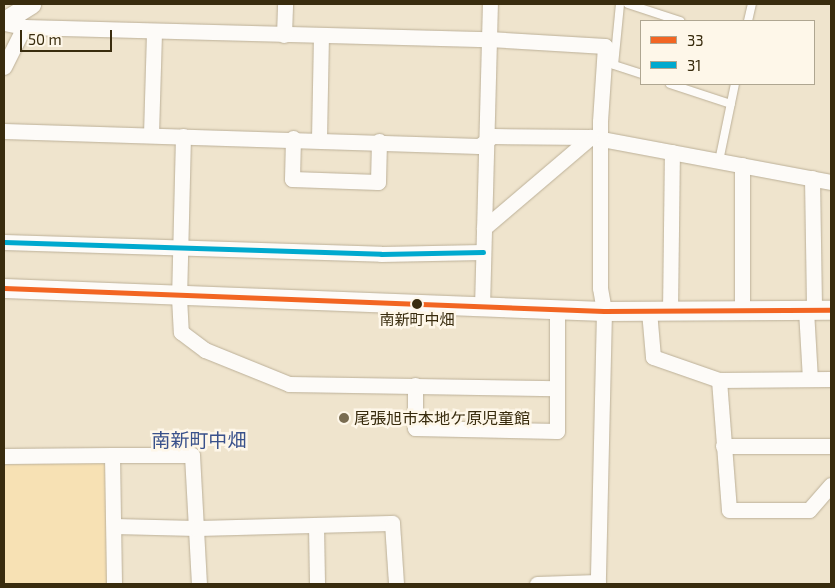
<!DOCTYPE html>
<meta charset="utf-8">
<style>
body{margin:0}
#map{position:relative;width:835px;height:588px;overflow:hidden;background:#efe4cd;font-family:"Exo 2","Noto Sans JP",sans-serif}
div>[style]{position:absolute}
.built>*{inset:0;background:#f7e1b4}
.roads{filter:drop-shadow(0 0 1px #bcb098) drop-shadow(0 0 1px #bcb098)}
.service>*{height:8px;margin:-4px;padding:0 4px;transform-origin:4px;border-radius:4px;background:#fdfbf8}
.minor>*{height:15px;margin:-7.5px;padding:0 7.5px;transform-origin:7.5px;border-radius:7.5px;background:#fdfbf8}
.tertiary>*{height:19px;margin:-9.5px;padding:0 9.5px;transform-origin:9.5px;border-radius:9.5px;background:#fdfbf8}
.bus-1>*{height:5px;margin:-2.5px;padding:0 2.5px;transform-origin:2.5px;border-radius:2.5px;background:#f26522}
.bus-2>*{height:5px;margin:-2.5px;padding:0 2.5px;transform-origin:2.5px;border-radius:2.5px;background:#00a9ce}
.dots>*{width:14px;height:14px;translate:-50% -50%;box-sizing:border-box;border:2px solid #fef7e9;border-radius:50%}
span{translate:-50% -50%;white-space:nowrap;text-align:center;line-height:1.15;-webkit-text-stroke:5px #fef7e9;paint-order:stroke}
.bus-label{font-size:15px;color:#392c0e}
.poi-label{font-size:16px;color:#392c0e}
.left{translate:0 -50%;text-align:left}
.quarter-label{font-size:19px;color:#39518b}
.frame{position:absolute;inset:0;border:5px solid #392c0e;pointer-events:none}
.legend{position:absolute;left:640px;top:20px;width:175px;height:65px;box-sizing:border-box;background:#fef7e9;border:1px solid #afa691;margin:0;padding:6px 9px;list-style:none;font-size:15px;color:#392c0e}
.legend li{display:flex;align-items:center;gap:10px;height:25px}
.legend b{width:25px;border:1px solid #afa691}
.scale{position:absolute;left:20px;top:30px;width:92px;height:22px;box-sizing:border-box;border:2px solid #392c0e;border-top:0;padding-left:6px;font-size:15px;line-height:18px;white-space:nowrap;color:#392c0e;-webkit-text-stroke:4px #fef7e9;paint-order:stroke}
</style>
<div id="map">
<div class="built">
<div style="clip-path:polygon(101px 462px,107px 467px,108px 584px,4px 584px,4px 465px)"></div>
</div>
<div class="roads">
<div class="service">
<div style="left:620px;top:4px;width:61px;rotate:95.6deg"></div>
<div style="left:614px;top:65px;width:28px;rotate:18deg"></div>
<div style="left:628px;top:4px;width:55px;rotate:18.1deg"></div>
<div style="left:748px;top:21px;width:17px;rotate:-77deg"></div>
<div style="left:670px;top:84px;width:64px;rotate:18.2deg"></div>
<div style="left:719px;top:161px;width:79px;rotate:-78.3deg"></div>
</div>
<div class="minor">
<div style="left:4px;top:23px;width:20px;rotate:11deg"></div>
<div style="left:24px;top:27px;width:464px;rotate:1.5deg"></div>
<div style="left:488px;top:39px;width:117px;rotate:3.4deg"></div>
<div style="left:605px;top:46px;width:76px;rotate:93.8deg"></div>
<div style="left:600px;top:122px;width:166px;rotate:90deg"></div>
<div style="left:600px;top:288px;width:23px;rotate:80deg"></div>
<div style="left:604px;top:311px;width:273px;rotate:91.3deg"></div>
<div style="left:284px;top:35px;width:31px;rotate:-88deg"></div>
<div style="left:4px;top:67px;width:45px;rotate:-63.4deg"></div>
<div style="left:4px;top:131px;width:475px;rotate:1.8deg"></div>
<div style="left:479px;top:146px;width:17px;rotate:-36deg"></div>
<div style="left:493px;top:136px;width:98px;rotate:0.6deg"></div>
<div style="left:591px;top:137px;width:244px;rotate:10.6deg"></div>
<div style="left:151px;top:134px;width:103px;rotate:-88.3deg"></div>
<div style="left:183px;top:136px;width:161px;rotate:91.4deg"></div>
<div style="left:179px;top:297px;width:35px;rotate:87deg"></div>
<div style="left:181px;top:332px;width:30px;rotate:37deg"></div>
<div style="left:205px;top:350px;width:91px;rotate:22deg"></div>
<div style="left:289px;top:384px;width:268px;rotate:0.9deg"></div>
<div style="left:557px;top:388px;width:78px;rotate:-90deg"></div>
<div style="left:293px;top:138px;width:41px;rotate:91.4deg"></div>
<div style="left:292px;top:179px;width:86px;rotate:2deg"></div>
<div style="left:378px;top:182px;width:41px;rotate:-88.6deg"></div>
<div style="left:319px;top:139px;width:103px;rotate:-88.9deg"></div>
<div style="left:742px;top:165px;width:145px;rotate:90deg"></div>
<div style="left:812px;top:178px;width:132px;rotate:89.1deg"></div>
<div style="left:484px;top:228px;width:140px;rotate:-40.4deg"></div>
<div style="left:4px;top:242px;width:377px;rotate:1.8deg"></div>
<div style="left:381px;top:254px;width:102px;rotate:-1.1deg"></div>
<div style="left:482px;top:307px;width:303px;rotate:-88.5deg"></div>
<div style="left:806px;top:310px;width:69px;rotate:86.7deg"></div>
<div style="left:649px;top:311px;width:46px;rotate:85deg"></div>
<div style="left:653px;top:357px;width:70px;rotate:19.2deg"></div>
<div style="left:719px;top:380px;width:130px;rotate:85.6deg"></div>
<div style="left:729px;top:510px;width:80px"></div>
<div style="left:809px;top:510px;width:33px;rotate:-49deg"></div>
<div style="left:670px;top:311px;width:159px;rotate:-89.3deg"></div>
<div style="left:719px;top:380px;width:112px;rotate:-0.5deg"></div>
<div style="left:415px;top:385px;width:43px;rotate:90deg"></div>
<div style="left:415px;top:428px;width:142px;rotate:1.2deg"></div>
<div style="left:557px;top:431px;width:43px;rotate:-90deg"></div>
<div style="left:723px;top:446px;width:108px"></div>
<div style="left:112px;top:455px;width:80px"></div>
<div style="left:192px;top:455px;width:129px;rotate:86.9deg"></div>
<div style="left:4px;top:456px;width:108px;rotate:-0.5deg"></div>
<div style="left:112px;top:455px;width:129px;rotate:89.1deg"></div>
<div style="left:316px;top:525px;width:59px;rotate:89deg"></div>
<div style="left:114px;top:526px;width:82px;rotate:1.4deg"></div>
<div style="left:196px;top:528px;width:196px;rotate:-1.5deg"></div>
<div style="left:392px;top:523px;width:61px;rotate:86.2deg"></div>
<div style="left:537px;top:584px;width:61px;rotate:-1.9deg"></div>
</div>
<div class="tertiary">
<div style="left:4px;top:21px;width:32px;rotate:-32deg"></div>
<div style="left:4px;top:288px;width:600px;rotate:2.2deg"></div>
<div style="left:604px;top:311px;width:227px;rotate:-0.3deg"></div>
</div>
</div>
<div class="bus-1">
<div style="left:4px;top:288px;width:600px;rotate:2.2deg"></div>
<div style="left:604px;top:311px;width:227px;rotate:-0.3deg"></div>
</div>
<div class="bus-2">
<div style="left:4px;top:242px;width:377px;rotate:1.8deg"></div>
<div style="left:381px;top:254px;width:102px;rotate:-1.1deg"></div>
</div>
<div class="dots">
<div style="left:417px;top:304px;background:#392c0e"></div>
<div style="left:344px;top:418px;background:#796c51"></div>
</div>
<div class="bus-label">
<span style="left:417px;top:320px">南新町中畑</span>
</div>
<div class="poi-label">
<span class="left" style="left:354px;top:418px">尾張旭市本地ケ原児童館</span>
</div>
<div class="quarter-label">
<span style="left:199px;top:440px">南新町中畑</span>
</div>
<div class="frame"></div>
<ul class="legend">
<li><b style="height:6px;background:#f26522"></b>33</li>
<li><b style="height:6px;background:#00a9ce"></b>31</li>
</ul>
<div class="scale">50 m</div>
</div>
